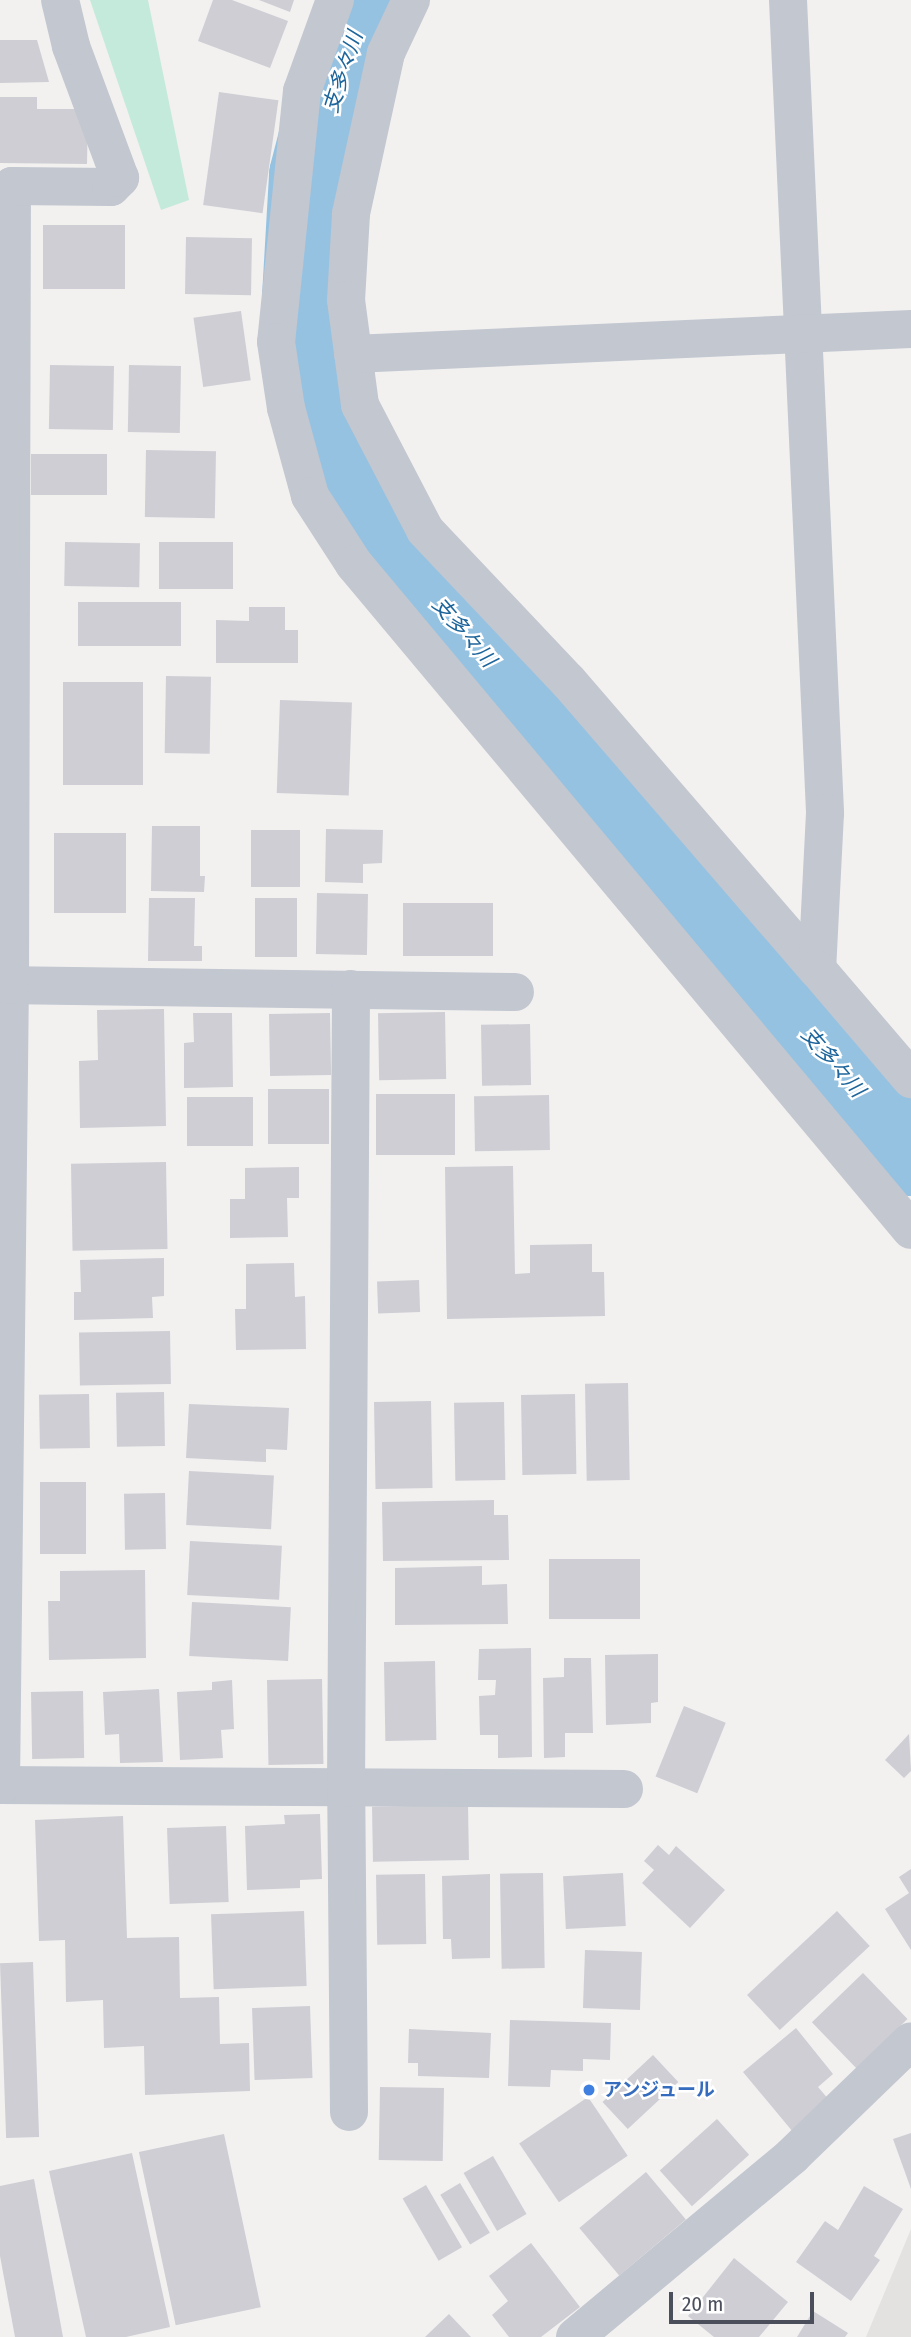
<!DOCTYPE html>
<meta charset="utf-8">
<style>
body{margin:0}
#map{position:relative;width:911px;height:2337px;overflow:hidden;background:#f2f1f0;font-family:"Fira Sans Condensed","Noto Sans JP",sans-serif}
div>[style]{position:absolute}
.education>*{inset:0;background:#e3e2e1}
.green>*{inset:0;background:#c4eadb}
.river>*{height:88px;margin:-44px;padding:0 44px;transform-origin:44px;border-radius:44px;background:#96c2e2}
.building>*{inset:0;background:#ceced4;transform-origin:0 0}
.minor>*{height:38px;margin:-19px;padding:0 19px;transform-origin:19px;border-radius:19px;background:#c2c7d0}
.dots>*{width:19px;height:19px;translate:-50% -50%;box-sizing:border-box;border:4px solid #fff;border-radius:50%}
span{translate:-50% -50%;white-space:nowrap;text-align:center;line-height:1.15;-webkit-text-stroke:5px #fff;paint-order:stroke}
.shop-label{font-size:19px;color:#366cbe;font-weight:700}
.left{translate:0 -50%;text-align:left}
.water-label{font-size:21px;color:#1d659b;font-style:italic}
.scale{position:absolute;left:669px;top:2292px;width:145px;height:32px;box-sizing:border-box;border:4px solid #4a4f5b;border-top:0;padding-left:9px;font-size:21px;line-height:24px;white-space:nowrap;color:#4a4f5b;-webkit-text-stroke:5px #fff;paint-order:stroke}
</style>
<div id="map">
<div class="education">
<div style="clip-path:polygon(911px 2229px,911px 2337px,866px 2337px)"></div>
</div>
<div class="green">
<div style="clip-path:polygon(90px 0,148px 0,189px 200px,161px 210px)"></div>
</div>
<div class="river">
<div style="left:369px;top:0;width:53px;rotate:115.6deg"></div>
<div style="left:346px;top:48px;width:132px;rotate:104.5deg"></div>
<div style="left:313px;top:176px;width:122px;rotate:93.3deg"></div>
<div style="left:306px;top:298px;width:136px;rotate:81.1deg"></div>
<div style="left:327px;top:432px;width:161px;rotate:59deg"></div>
<div style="left:410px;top:570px;width:768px;rotate:49.28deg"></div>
</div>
<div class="building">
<div style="clip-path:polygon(213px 0,232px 0,288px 21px,270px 68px,198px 41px)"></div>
<div style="clip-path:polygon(259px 0,294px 0,290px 12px)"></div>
<div style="clip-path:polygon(0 40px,37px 40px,49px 82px,0 83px)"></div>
<div style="left:219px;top:92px;width:60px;height:114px;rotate:8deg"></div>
<div style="clip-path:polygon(0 97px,37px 97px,37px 109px,88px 109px,87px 164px,0 163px)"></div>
<div style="left:43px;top:225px;width:82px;height:64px"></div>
<div style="left:186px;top:237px;width:66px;height:57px;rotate:1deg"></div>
<div style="left:241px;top:311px;width:70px;height:48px;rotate:82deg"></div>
<div style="left:50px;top:365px;width:64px;height:64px;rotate:1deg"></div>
<div style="left:129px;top:365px;width:52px;height:67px;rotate:1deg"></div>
<div style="left:146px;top:450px;width:70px;height:67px;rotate:1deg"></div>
<div style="left:31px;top:454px;width:76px;height:41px"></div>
<div style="left:65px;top:542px;width:75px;height:44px;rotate:1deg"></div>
<div style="left:159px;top:542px;width:74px;height:47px"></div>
<div style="left:78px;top:602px;width:103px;height:44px"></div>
<div style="clip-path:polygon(249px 607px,285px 607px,285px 630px,298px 630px,298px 663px,216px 663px,216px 620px,249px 621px)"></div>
<div style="left:166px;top:676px;width:45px;height:77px;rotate:1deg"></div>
<div style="left:63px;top:682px;width:80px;height:103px"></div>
<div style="left:280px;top:700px;width:72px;height:93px;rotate:2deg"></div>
<div style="clip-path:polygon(152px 826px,200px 826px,200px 876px,205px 876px,204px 892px,151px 891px)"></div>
<div style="clip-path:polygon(326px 829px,383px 830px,382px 863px,363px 864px,363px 883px,325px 882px)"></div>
<div style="left:251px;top:830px;width:49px;height:57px"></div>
<div style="left:54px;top:833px;width:72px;height:80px"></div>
<div style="left:317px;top:893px;width:51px;height:61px;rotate:1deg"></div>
<div style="clip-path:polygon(149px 898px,195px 898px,194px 946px,202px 946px,202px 961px,148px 961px)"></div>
<div style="left:255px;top:898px;width:42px;height:59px"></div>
<div style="left:403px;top:903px;width:90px;height:53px"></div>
<div style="clip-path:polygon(164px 1009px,166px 1126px,80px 1128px,79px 1061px,98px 1060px,97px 1010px)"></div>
<div style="left:445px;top:1012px;width:67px;height:67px;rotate:89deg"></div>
<div style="clip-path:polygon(193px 1013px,232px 1013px,233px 1087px,184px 1088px,184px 1043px,194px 1042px)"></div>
<div style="left:330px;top:1013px;width:62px;height:61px;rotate:89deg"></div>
<div style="left:530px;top:1024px;width:61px;height:49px;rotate:89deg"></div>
<div style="left:329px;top:1089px;width:55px;height:61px;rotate:90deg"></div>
<div style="left:455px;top:1094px;width:61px;height:79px;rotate:90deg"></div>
<div style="left:549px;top:1095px;width:55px;height:75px;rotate:89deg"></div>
<div style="left:253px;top:1097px;width:49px;height:66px;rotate:90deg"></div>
<div style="left:166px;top:1162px;width:87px;height:95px;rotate:89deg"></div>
<div style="clip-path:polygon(513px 1166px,515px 1274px,530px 1273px,530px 1245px,592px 1244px,592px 1272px,604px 1272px,605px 1316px,447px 1319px,445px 1167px)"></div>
<div style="clip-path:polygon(299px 1167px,299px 1198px,287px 1198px,288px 1237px,230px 1238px,230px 1199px,245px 1199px,245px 1168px)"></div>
<div style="clip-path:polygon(164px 1258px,164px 1296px,152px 1297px,153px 1318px,74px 1320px,74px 1292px,81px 1292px,80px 1260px)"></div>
<div style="clip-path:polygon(294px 1263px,295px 1297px,305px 1296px,306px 1349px,236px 1350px,235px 1309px,246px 1309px,246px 1264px)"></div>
<div style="left:419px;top:1280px;width:32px;height:42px;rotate:88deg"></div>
<div style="left:170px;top:1331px;width:53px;height:91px;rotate:89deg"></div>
<div style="left:628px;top:1383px;width:97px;height:43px;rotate:89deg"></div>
<div style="left:164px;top:1392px;width:54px;height:48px;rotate:89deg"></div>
<div style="left:89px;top:1394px;width:54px;height:50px;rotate:89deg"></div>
<div style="left:575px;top:1394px;width:80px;height:54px;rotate:89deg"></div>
<div style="left:431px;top:1401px;width:87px;height:57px;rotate:89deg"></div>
<div style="left:504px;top:1402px;width:78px;height:50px;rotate:89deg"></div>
<div style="clip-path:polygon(189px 1404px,289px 1408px,287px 1450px,266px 1449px,266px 1462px,186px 1458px)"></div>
<div style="left:189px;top:1471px;width:85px;height:54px;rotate:3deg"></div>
<div style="left:86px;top:1482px;width:72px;height:46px;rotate:90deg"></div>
<div style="left:165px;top:1493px;width:56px;height:41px;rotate:89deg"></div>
<div style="clip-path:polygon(494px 1500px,494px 1515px,508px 1515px,509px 1560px,383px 1561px,382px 1502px)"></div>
<div style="left:190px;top:1541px;width:92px;height:54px;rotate:3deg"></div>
<div style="left:640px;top:1559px;width:60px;height:91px;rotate:90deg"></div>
<div style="clip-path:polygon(482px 1566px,482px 1585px,507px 1584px,508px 1624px,395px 1625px,395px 1568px)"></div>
<div style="clip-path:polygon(145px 1570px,146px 1658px,49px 1660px,48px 1601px,60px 1601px,60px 1571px)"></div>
<div style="left:192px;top:1602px;width:99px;height:54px;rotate:3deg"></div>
<div style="clip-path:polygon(531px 1648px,532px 1757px,498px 1758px,498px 1735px,480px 1735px,479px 1696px,495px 1695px,496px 1680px,478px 1680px,479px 1649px)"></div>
<div style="clip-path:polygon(658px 1654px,658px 1702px,651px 1703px,651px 1723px,606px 1725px,605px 1655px)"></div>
<div style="clip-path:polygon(564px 1658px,591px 1658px,593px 1733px,565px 1733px,565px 1757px,544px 1758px,543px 1678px,564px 1677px)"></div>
<div style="left:435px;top:1661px;width:79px;height:51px;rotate:89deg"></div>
<div style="left:322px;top:1679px;width:85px;height:55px;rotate:89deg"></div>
<div style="clip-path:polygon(232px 1680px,234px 1729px,221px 1730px,223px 1758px,180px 1760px,177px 1692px,212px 1690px,212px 1682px)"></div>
<div style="clip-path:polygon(159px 1689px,163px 1762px,120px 1763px,119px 1734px,105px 1735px,103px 1692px)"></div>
<div style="left:83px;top:1691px;width:67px;height:52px;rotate:89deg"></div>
<div style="left:684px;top:1706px;width:45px;height:76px;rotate:22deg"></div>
<div style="clip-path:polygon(909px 1734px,911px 1771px,904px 1778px,885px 1760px)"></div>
<div style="left:468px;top:1805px;width:55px;height:96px;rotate:89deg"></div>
<div style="clip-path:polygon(320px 1814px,322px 1879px,300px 1880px,300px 1888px,247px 1890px,245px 1826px,285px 1824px,284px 1815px)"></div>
<div style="clip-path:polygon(123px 1816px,127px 1938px,179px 1937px,180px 1998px,219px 1997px,220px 2044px,249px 2043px,250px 2091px,145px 2095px,144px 2046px,104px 2048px,103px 2000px,66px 2002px,65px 1940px,39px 1941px,35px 1820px)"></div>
<div style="left:226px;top:1826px;width:76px;height:59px;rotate:88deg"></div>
<div style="clip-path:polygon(658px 1845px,669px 1855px,676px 1846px,725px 1890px,690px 1928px,642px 1883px,654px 1870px,644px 1861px)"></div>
<div style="clip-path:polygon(911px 1869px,911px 1950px,885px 1909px,909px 1893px,899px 1877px)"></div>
<div style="left:543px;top:1873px;width:95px;height:43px;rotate:89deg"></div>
<div style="left:623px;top:1873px;width:53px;height:60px;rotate:87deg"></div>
<div style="left:425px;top:1874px;width:70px;height:49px;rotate:89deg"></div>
<div style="clip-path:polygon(490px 1874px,490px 1958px,452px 1959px,451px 1939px,443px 1939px,442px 1876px)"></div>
<div style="left:304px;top:1911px;width:75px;height:93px;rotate:88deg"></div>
<div style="left:837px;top:1911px;width:48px;height:123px;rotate:47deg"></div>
<div style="left:585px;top:1950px;width:57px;height:58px;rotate:2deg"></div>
<div style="left:33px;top:1962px;width:175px;height:33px;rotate:88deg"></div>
<div style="left:863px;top:1973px;width:64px;height:71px;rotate:46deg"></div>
<div style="left:310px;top:2006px;width:72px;height:58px;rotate:88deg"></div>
<div style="clip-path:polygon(510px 2020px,611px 2023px,610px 2060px,583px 2059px,583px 2071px,551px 2070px,550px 2087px,508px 2086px)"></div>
<div style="clip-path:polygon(796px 2028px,833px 2074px,818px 2087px,830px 2101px,793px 2132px,743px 2072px)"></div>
<div style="clip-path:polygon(409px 2029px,491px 2033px,489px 2078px,418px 2076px,418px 2063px,408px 2063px)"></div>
<div style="left:653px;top:2055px;width:37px;height:69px;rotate:47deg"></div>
<div style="left:380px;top:2087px;width:64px;height:73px;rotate:1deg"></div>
<div style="left:588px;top:2097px;width:71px;height:83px;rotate:56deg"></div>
<div style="left:717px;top:2119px;width:48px;height:77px;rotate:48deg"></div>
<div style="clip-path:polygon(911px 2133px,911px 2189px,893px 2139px)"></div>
<div style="left:224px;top:2134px;width:177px;height:87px;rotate:78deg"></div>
<div style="clip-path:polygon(132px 2153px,170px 2327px,126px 2337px,86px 2337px,49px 2171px)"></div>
<div style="left:493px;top:2156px;width:67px;height:34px;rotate:60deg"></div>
<div style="left:646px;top:2172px;width:62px;height:87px;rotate:50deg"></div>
<div style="clip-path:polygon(34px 2179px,63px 2337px,15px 2337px,0 2256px,0 2186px)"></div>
<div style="left:460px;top:2183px;width:58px;height:23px;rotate:59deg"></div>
<div style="left:426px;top:2185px;width:72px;height:27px;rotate:60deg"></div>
<div style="clip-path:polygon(864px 2186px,903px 2209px,874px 2256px,880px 2260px,851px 2301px,796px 2262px,825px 2221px,838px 2230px)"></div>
<div style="clip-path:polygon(531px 2243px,580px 2307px,541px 2337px,509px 2337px,492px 2315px,508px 2301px,489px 2276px)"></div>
<div style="clip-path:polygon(734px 2258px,788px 2302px,759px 2337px,714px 2337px,688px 2316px)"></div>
<div style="clip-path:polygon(813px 2311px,848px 2333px,845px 2337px,797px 2337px)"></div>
<div style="clip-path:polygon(449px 2314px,471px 2337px,425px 2337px)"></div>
</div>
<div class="minor">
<div style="left:335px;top:0;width:97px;rotate:109.9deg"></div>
<div style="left:302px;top:91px;width:252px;rotate:95.9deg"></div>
<div style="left:276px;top:342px;width:67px;rotate:81.4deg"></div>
<div style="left:286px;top:408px;width:91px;rotate:74.7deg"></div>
<div style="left:310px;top:496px;width:81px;rotate:57.1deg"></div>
<div style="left:354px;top:564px;width:868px;rotate:50.09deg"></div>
<div style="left:411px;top:0;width:59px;rotate:115.3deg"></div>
<div style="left:386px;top:53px;width:165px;rotate:102.3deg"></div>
<div style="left:351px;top:214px;width:86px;rotate:93.3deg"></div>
<div style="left:346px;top:300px;width:106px;rotate:82.4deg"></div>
<div style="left:360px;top:405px;width:141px;rotate:62.5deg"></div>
<div style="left:425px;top:530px;width:208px;rotate:46.6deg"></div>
<div style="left:568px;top:681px;width:381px;rotate:49.2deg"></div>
<div style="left:788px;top:0;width:814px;rotate:87.39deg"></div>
<div style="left:825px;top:813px;width:156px;rotate:92.9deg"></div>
<div style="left:817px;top:969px;width:145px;rotate:49.5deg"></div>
<div style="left:353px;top:354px;width:559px;rotate:-2.57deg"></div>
<div style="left:0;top:985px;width:515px;rotate:0.78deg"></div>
<div style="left:0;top:1785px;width:624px;rotate:0.37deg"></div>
<div style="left:1px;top:1785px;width:800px;rotate:-89.36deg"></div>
<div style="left:10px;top:985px;width:799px;rotate:-89.86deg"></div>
<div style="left:12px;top:186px;width:99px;rotate:0.6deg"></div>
<div style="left:111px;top:187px;width:13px;rotate:-45deg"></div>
<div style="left:120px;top:178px;width:141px;rotate:-110.4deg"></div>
<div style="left:71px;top:46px;width:47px;rotate:-103.4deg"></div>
<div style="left:349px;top:2112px;width:324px;rotate:-90.5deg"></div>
<div style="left:346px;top:1788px;width:799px;rotate:-89.64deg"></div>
<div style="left:575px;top:2337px;width:283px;rotate:-39.8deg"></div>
<div style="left:792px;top:2156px;width:165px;rotate:-44deg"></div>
</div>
<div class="dots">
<div style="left:589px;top:2090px;background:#3f7fe0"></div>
</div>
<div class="shop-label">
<span class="left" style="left:603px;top:2090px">アンジュール</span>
</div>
<div class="water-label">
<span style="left:343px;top:72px;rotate:-72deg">支多々川</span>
<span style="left:464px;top:632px;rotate:49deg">支多々川</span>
<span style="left:833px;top:1062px;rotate:49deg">支多々川</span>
</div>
<div class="scale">20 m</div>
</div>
